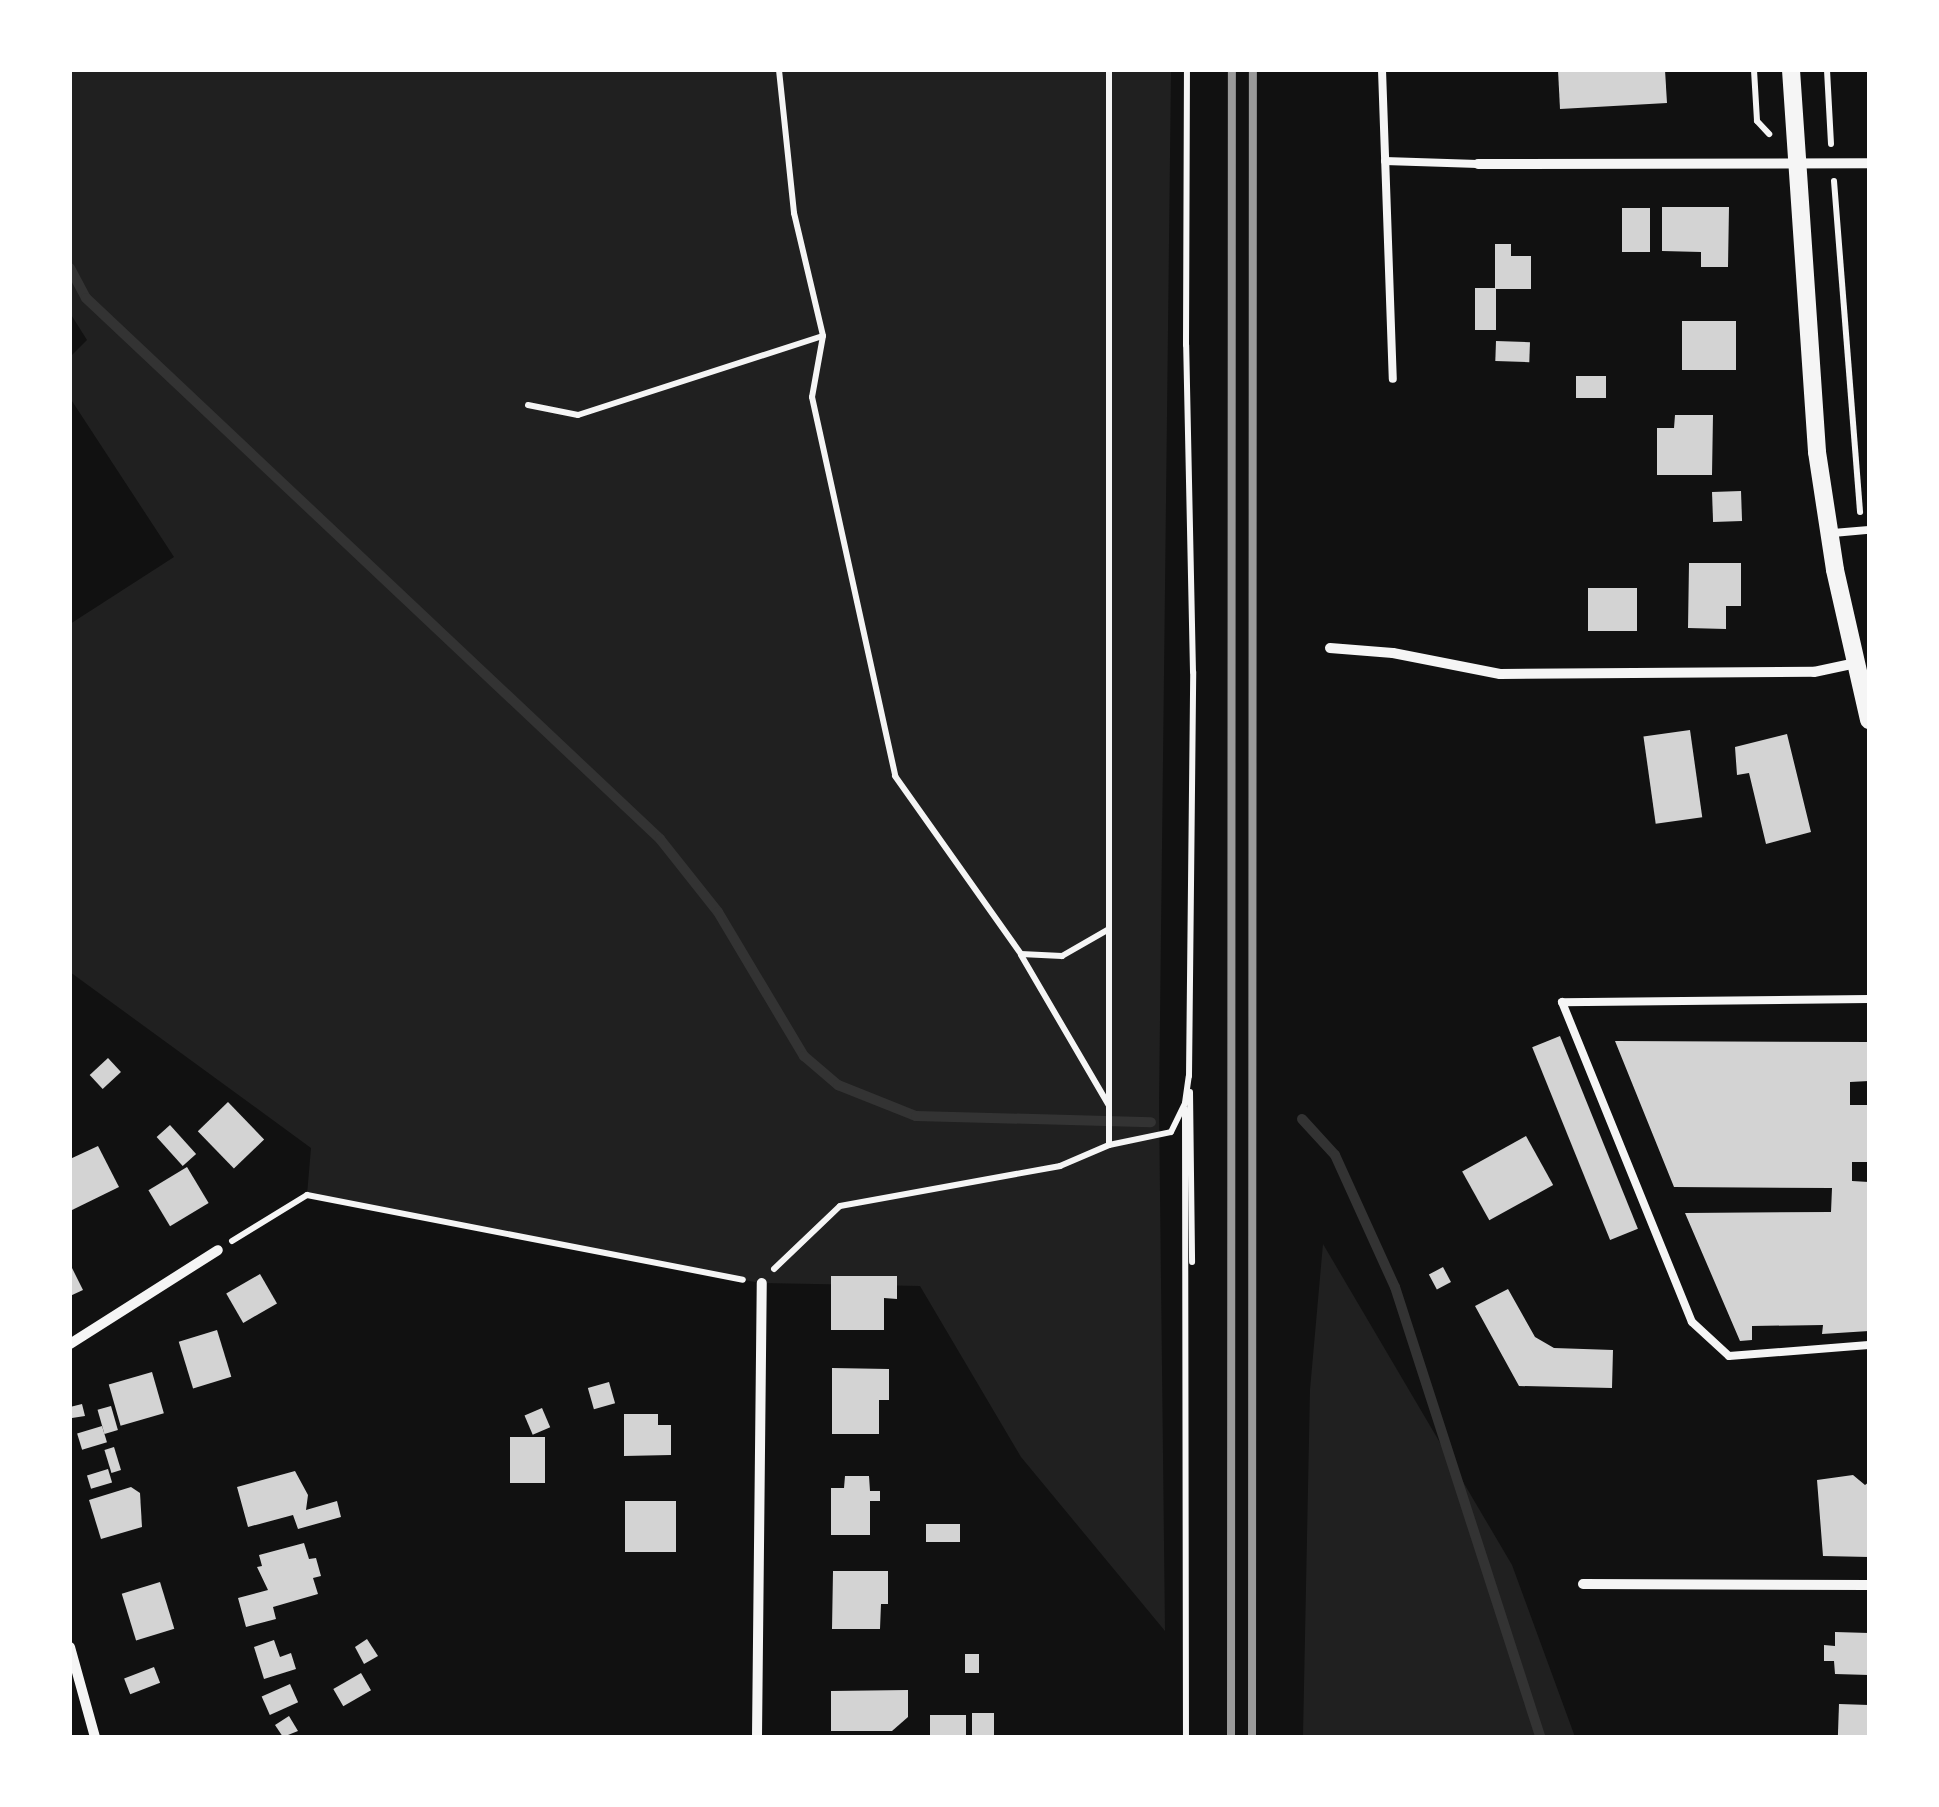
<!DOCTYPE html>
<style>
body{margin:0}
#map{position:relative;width:1939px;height:1807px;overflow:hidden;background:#111;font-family:Montserrat,sans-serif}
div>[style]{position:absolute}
.green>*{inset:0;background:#202020}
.stream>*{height:10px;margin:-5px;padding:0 5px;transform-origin:5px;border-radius:5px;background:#333}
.building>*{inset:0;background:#d3d3d3;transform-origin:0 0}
.path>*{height:6px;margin:-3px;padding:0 3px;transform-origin:3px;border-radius:3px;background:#f5f5f5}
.service>*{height:8px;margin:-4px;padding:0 4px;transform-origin:4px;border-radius:4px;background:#f5f5f5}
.minor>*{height:10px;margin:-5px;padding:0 5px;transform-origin:5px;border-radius:5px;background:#f5f5f5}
.tertiary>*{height:18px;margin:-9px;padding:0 9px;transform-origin:9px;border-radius:9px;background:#f5f5f5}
.rail>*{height:8px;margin:-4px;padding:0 4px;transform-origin:4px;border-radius:4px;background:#9a9a9a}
span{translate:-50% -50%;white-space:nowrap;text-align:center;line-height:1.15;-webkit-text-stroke:9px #fff;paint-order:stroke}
.frame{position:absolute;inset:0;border:72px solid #fff;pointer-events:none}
</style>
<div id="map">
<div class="green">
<div style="clip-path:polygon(70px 70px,1171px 70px,1159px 1105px,1165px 1631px,1021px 1457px,920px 1286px,760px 1283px,307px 1195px,311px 1148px,70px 972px,70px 624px,174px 557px,70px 398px,70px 357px,87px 340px,70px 313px)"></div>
<div style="clip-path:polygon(1323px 1244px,1512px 1565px,1575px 1737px,1303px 1737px,1310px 1390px)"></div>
</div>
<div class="stream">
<div style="left:70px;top:268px;width:34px;rotate:62deg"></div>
<div style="left:86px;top:298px;width:789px;rotate:43.3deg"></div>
<div style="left:660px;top:839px;width:93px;rotate:51.5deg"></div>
<div style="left:718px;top:912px;width:168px;rotate:59.2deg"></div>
<div style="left:804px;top:1056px;width:45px;rotate:40.5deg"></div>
<div style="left:838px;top:1085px;width:84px;rotate:21.7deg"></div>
<div style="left:916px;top:1116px;width:235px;rotate:1.5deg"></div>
<div style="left:1302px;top:1119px;width:49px;rotate:47.5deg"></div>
<div style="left:1335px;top:1155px;width:145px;rotate:65.6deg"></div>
<div style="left:1395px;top:1287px;width:473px;rotate:72.1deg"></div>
</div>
<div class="building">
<div style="clip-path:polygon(1558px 70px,1665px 70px,1667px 103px,1560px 109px)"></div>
<div style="clip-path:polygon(1662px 207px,1729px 207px,1728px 267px,1701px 267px,1701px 252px,1662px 251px)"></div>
<div style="left:1622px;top:208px;width:28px;height:44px"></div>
<div style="clip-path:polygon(1495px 244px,1511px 244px,1511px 256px,1531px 256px,1531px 289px,1496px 289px,1496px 330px,1475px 330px,1475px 288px,1495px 288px)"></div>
<div style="left:1682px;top:321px;width:54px;height:49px"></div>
<div style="left:1496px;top:341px;width:34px;height:20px;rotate:2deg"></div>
<div style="left:1576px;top:376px;width:30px;height:22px"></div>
<div style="clip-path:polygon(1675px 415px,1713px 415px,1712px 475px,1657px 475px,1657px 428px,1674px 428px)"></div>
<div style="left:1741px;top:491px;width:30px;height:29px;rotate:88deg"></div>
<div style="clip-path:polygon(1689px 563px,1741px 563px,1741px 606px,1726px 606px,1726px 629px,1688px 628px)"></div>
<div style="left:1588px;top:588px;width:49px;height:43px"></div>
<div style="left:1690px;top:730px;width:88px;height:47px;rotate:82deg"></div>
<div style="clip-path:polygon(1787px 734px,1811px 832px,1766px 844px,1749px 773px,1737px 775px,1735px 747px)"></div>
<div style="left:1560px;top:1036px;width:208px;height:30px;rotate:68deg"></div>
<div style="clip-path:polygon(1615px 1041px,1869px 1042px,1869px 1081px,1850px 1082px,1850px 1105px,1869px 1105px,1869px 1162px,1852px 1162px,1852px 1181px,1869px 1182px,1869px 1331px,1822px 1334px,1823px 1325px,1752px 1326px,1752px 1340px,1740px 1341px,1685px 1213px,1831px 1212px,1832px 1188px,1674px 1187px)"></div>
<div style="left:108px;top:1058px;width:19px;height:25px;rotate:47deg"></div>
<div style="left:228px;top:1102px;width:52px;height:42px;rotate:46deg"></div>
<div style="left:170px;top:1125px;width:39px;height:18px;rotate:48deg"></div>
<div style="left:1526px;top:1136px;width:56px;height:73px;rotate:61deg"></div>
<div style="clip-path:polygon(98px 1146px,119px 1187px,70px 1211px,70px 1159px)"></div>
<div style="left:187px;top:1167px;width:42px;height:45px;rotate:59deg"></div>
<div style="clip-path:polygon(70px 1264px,83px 1290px,70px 1296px)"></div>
<div style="left:1443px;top:1267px;width:17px;height:16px;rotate:62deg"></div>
<div style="left:260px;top:1274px;width:34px;height:39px;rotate:60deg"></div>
<div style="clip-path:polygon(831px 1276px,897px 1276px,897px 1299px,884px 1298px,884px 1330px,831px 1330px)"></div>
<div style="clip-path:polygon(1508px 1289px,1535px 1337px,1554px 1348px,1613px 1350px,1612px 1388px,1519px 1386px,1475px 1306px)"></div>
<div style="left:217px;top:1330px;width:49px;height:40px;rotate:73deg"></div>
<div style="clip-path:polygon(832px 1368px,889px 1369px,889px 1400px,879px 1400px,879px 1434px,832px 1434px)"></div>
<div style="left:152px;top:1372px;width:43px;height:45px;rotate:74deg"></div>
<div style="left:609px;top:1382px;width:22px;height:22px;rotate:74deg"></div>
<div style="clip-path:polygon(82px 1404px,85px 1416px,72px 1418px,70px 1407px)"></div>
<div style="left:111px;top:1406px;width:25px;height:14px;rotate:74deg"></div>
<div style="left:542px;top:1408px;width:21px;height:19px;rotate:67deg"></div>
<div style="clip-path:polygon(624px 1414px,658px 1414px,658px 1425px,671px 1425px,671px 1455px,624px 1456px)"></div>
<div style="left:102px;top:1426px;width:17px;height:26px;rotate:73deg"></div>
<div style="left:510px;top:1437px;width:35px;height:46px"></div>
<div style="left:114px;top:1447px;width:24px;height:10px;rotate:73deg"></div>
<div style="left:108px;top:1469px;width:14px;height:22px;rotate:73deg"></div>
<div style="clip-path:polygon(295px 1471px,308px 1495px,306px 1510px,337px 1501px,341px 1517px,298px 1529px,293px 1515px,248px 1527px,237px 1487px)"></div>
<div style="clip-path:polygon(1853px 1475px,1865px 1485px,1869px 1482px,1869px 1557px,1823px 1556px,1817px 1480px)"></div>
<div style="clip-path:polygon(845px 1476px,869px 1476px,870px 1491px,880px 1491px,880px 1501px,870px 1501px,870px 1535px,831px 1535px,831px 1488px,844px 1488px)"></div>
<div style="clip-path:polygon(131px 1487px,140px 1493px,142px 1527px,101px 1539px,89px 1500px)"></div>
<div style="left:625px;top:1501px;width:51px;height:51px"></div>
<div style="left:926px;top:1524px;width:34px;height:18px"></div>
<div style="clip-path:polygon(304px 1543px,309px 1559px,316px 1558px,321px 1576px,313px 1578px,318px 1594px,273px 1607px,276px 1619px,246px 1627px,238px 1598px,268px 1590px,257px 1567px,262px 1566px,259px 1555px)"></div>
<div style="clip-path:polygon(833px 1571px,888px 1571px,888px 1604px,881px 1604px,880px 1629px,832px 1629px)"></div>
<div style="left:160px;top:1582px;width:49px;height:40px;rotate:73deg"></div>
<div style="clip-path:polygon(1835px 1632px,1869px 1633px,1869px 1675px,1835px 1674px,1834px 1661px,1824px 1661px,1824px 1645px,1835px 1646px)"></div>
<div style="clip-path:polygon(367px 1639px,378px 1656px,364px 1664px,355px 1647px)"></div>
<div style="clip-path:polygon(274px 1640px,280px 1657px,291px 1653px,296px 1669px,264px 1679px,254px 1647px)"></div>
<div style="left:965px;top:1654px;width:14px;height:19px"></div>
<div style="left:154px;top:1667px;width:17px;height:32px;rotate:69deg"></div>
<div style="left:361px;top:1673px;width:20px;height:32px;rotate:60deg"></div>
<div style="left:290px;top:1684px;width:20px;height:31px;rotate:66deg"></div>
<div style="clip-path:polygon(908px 1690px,908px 1717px,892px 1731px,831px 1731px,831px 1691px)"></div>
<div style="left:1839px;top:1704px;width:30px;height:33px;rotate:2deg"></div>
<div style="left:972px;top:1713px;width:22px;height:24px"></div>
<div style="left:930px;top:1715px;width:36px;height:22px"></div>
<div style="clip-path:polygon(289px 1716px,298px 1731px,283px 1737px,275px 1725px)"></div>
</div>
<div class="path">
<div style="left:779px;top:70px;width:144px;rotate:84deg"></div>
<div style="left:794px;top:213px;width:126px;rotate:76.7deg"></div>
<div style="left:823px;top:336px;width:62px;rotate:100.2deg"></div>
<div style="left:812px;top:397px;width:388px;rotate:77.6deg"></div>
<div style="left:895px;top:776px;width:218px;rotate:54.7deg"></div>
<div style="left:1021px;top:954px;width:41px;rotate:2.8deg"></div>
<div style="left:1062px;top:956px;width:54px;rotate:-29.9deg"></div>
<div style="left:1754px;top:70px;width:51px;rotate:86.6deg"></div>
<div style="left:1757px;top:121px;width:18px;rotate:47deg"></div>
<div style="left:1827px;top:70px;width:74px;rotate:86.9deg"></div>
<div style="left:1834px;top:181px;width:332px;rotate:85.5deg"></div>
<div style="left:528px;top:405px;width:51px;rotate:11.3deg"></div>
<div style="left:578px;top:415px;width:257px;rotate:-17.9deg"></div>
<div style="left:1021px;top:955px;width:173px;rotate:59.7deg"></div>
<div style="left:1190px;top:1092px;width:170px;rotate:89.3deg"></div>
<div style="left:1185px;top:1109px;width:628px;rotate:89.91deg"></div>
<div style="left:1109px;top:1145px;width:1075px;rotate:-90deg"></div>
<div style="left:232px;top:1241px;width:88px;rotate:-31.5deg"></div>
<div style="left:307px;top:1195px;width:444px;rotate:11deg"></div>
<div style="left:774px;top:1269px;width:91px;rotate:-43.7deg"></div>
<div style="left:840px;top:1206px;width:224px;rotate:-10.3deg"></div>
<div style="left:1060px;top:1166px;width:53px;rotate:-23.2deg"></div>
<div style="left:1109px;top:1145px;width:63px;rotate:-11.8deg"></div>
<div style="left:1171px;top:1132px;width:32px;rotate:-64deg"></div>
<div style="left:1185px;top:1103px;width:27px;rotate:-82deg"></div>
<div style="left:1189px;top:1076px;width:404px;rotate:-89.4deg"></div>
<div style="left:1193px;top:672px;width:327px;rotate:-91.2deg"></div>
<div style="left:1186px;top:345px;width:275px;rotate:-89.8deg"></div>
</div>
<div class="service">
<div style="left:1382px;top:70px;width:309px;rotate:88deg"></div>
<div style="left:1385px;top:161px;width:93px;rotate:1.8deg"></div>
<div style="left:1833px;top:533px;width:36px;rotate:-5deg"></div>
<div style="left:1869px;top:999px;width:307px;rotate:179.4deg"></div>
<div style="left:1562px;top:1002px;width:345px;rotate:67.9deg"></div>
<div style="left:1692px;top:1322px;width:50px;rotate:42.6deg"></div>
<div style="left:1729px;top:1356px;width:140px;rotate:-4.5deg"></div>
</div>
<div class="minor">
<div style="left:1478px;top:164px;width:391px;rotate:-0.1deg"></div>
<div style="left:1330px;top:648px;width:63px;rotate:4.5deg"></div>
<div style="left:1393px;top:653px;width:109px;rotate:11.1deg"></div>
<div style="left:1500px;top:674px;width:314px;rotate:-0.4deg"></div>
<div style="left:1814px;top:672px;width:43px;rotate:-12.1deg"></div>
<div style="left:70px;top:1344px;width:175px;rotate:-32.4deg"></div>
<div style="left:1583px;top:1584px;width:286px;rotate:0.2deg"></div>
<div style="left:70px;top:1647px;width:93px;rotate:74.5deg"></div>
<div style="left:757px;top:1737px;width:454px;rotate:-89.4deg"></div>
</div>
<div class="tertiary">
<div style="left:1791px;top:70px;width:383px;rotate:86.1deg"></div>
<div style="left:1817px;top:452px;width:119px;rotate:81.3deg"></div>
<div style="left:1835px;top:570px;width:154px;rotate:77.2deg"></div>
</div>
<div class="rail">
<div style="left:1231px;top:1737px;width:1667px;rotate:-89.97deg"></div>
<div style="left:1252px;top:1737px;width:1667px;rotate:-89.97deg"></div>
</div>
<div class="frame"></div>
</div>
